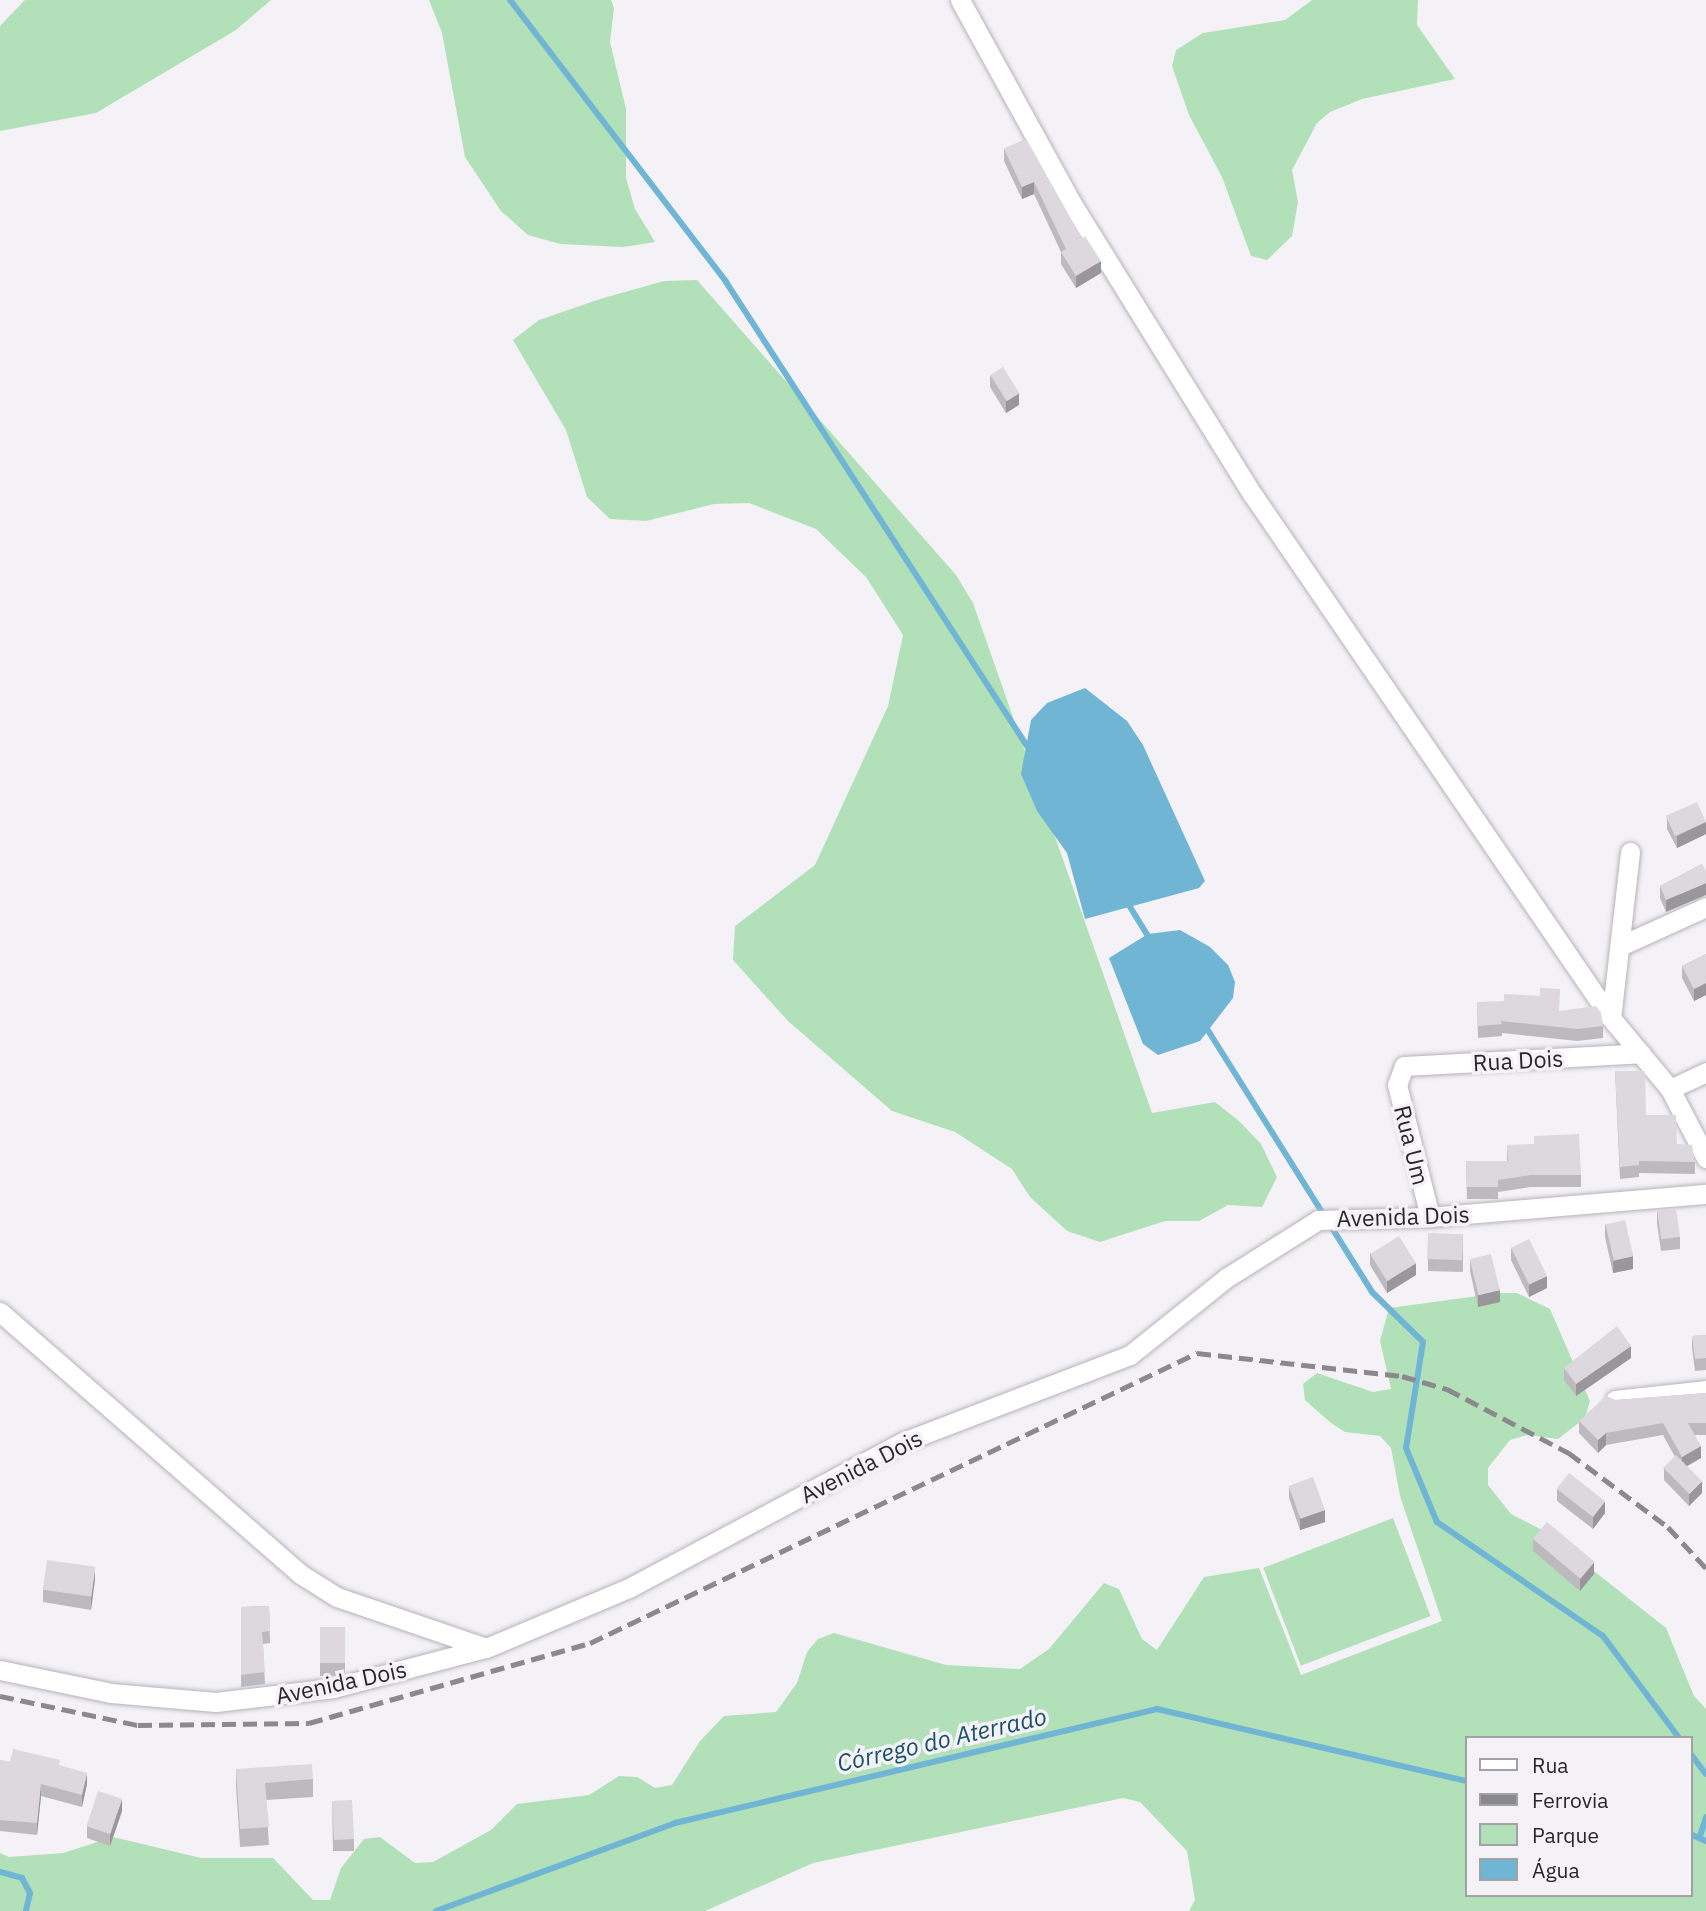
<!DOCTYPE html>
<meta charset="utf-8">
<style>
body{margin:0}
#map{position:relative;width:1706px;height:1911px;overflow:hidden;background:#f4f2f7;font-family:"IBM Plex Sans",sans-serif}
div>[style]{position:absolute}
.green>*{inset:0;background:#b2e1b9;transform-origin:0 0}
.water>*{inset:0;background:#71b5d4}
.stream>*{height:6px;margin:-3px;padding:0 3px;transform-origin:3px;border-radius:3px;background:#71b5d4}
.roads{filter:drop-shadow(0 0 2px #b5b3b8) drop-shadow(0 0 2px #b5b3b8)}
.minor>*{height:19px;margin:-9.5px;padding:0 9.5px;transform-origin:9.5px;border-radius:9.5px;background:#fff}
.rail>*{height:5px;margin-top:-2.5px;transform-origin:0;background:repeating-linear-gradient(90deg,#8a898c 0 14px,transparent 0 21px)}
.wall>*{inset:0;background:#bdbabe;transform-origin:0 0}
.shaded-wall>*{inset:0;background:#9a979b}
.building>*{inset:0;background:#dcd8dd;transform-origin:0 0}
span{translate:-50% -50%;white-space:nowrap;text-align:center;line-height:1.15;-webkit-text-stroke:7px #f4f2f7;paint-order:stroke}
.street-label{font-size:23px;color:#282729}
.water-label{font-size:24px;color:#1a5167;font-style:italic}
.legend{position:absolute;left:1465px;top:1736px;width:228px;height:161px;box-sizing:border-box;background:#f4f2f7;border:2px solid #a2a1a5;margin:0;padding:9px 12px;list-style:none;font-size:21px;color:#282729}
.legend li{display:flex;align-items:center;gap:14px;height:35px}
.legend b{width:35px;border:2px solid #a2a1a5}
</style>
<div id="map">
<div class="green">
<div style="clip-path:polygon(25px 0,271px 0,236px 30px,96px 113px,0 131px,0 26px)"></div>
<div style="clip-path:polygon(429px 0,611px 0,614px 8px,610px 42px,626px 109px,626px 178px,635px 209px,655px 242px,623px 247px,560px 244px,528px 235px,501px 211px,465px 157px,442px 33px)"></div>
<div style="clip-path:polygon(1312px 0,1418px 0,1417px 25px,1455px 79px,1362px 99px,1330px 112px,1317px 123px,1292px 170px,1298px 202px,1292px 236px,1267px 260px,1251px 256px,1222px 177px,1189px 115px,1172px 66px,1176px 50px,1203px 33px,1285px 20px)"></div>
<div style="clip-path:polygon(697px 280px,956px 575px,973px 603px,1152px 1113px,1215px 1102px,1239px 1121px,1261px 1144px,1277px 1177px,1262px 1207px,1228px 1205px,1199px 1221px,1165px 1221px,1100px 1242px,1067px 1231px,1030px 1197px,1012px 1169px,955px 1132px,892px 1111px,788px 1021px,733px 960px,735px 926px,815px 865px,888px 706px,903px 635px,866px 577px,816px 529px,749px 503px,714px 504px,646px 521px,610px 519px,587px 497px,566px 430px,513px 340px,539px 320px,600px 299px,664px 281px)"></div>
<div style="clip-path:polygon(evenodd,1500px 1293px,1517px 1293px,1550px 1309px,1590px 1401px,1585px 1418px,1558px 1439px,1527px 1435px,1510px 1440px,1488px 1468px,1488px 1485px,1511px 1514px,1542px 1530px,1666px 1628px,1694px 1696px,1706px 1709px,1706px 1911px,1189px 1911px,1195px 1900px,1187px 1851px,1140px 1802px,1123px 1798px,813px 1863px,705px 1911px,0 1911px,0 1853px,9px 1857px,63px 1853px,113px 1837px,201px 1858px,273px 1858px,313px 1900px,330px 1900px,341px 1868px,364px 1839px,380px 1837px,415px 1863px,433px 1862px,491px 1830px,517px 1804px,589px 1795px,619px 1776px,637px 1777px,655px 1788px,672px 1785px,700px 1741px,724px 1716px,776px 1712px,797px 1683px,807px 1652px,818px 1639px,834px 1633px,946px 1665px,1020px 1669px,1049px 1649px,1104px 1583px,1119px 1589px,1142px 1639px,1157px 1650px,1204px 1577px,1259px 1568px,1301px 1675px,1442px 1621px,1400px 1496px,1391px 1448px,1380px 1436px,1345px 1432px,1331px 1423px,1305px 1400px,1303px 1384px,1317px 1373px,1373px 1392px,1391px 1389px,1380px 1341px,1389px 1308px,1500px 1293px,1466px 1738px,1690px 1738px,1690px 1895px,1466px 1895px,1466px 1738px)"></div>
<div style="left:1393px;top:1518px;width:105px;height:139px;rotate:69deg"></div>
</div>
<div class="water">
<div style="clip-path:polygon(1085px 688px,1127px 721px,1143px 745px,1205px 881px,1199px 888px,1085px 919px,1067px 853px,1037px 811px,1021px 774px,1031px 720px,1047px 703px)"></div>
<div style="clip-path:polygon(1180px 930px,1210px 947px,1228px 965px,1235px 982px,1233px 998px,1200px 1041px,1158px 1055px,1143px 1044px,1109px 958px,1148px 934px)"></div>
</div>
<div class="stream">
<div style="left:510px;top:0;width:355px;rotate:52.5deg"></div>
<div style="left:726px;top:282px;width:560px;rotate:57.02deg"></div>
<div style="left:1127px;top:902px;width:46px;rotate:58.4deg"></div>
<div style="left:1204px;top:1024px;width:316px;rotate:57.9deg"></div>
<div style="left:1372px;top:1292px;width:71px;rotate:44.4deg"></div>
<div style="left:1423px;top:1342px;width:107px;rotate:99.1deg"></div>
<div style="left:1406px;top:1448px;width:80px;rotate:67.3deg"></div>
<div style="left:1437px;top:1522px;width:201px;rotate:34.5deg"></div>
<div style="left:1603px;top:1636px;width:127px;rotate:53.3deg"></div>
<div style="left:1690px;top:1753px;width:26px;rotate:53deg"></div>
<div style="left:1690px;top:1834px;width:17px;rotate:24deg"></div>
<div style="left:1700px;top:1836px;width:20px;rotate:-72deg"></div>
<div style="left:0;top:1872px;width:23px;rotate:15deg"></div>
<div style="left:22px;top:1878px;width:17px;rotate:62deg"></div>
<div style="left:30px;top:1893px;width:18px;rotate:103deg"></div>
<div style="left:436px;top:1911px;width:255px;rotate:-20.2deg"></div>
<div style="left:675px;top:1823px;width:495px;rotate:-13.3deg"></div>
<div style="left:1157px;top:1709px;width:317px;rotate:13.1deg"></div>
</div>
<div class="roads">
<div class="minor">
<div style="left:960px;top:0;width:230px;rotate:61.2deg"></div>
<div style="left:1071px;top:202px;width:345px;rotate:58.2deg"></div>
<div style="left:1253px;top:495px;width:634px;rotate:55.61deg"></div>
<div style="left:1630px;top:852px;width:167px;rotate:96.5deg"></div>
<div style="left:1611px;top:1018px;width:92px;rotate:50.3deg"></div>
<div style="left:1670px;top:1089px;width:78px;rotate:62.4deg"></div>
<div style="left:1620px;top:946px;width:94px;rotate:-24.4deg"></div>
<div style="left:1670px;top:1089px;width:40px;rotate:-25deg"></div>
<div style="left:1430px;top:1217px;width:136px;rotate:-104deg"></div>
<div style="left:1397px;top:1085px;width:20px;rotate:-70deg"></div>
<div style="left:1404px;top:1066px;width:237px;rotate:-3.1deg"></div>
<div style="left:0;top:1312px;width:400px;rotate:41.1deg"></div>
<div style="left:302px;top:1575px;width:41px;rotate:32.2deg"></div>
<div style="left:337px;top:1597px;width:157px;rotate:18.9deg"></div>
<div style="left:1615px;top:1400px;width:92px;rotate:-6.3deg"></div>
<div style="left:0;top:1670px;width:113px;rotate:11.7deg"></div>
<div style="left:111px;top:1693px;width:105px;rotate:4.9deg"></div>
<div style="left:216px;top:1702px;width:118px;rotate:-6.8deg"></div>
<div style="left:333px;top:1688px;width:158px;rotate:-14.7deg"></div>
<div style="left:486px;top:1648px;width:155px;rotate:-22.8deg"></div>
<div style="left:629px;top:1588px;width:310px;rotate:-28.1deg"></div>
<div style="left:903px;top:1442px;width:243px;rotate:-21deg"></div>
<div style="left:1130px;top:1355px;width:123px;rotate:-38.7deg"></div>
<div style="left:1226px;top:1278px;width:109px;rotate:-32.2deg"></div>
<div style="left:1318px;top:1220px;width:112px;rotate:-1.5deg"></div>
<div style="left:1430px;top:1217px;width:277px;rotate:-4.8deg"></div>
</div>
</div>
<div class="rail">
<div style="left:0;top:1696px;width:141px;rotate:11.9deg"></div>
<div style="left:138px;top:1725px;width:171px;rotate:-0.7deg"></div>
<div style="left:309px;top:1723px;width:292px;rotate:-15.9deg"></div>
<div style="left:590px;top:1643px;width:673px;rotate:-25.54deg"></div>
<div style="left:1197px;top:1353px;width:206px;rotate:6.4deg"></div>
<div style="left:1402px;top:1376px;width:47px;rotate:16.1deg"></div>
<div style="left:1447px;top:1389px;width:138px;rotate:27.7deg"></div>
<div style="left:1569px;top:1453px;width:124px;rotate:36.8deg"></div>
<div style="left:1668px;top:1527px;width:56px;rotate:47.2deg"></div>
</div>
<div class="wall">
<div style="clip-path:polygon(1026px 139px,1101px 273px,1076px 288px,1061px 264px,1061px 252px,1034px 194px,1022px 199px,1004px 161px,1004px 149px)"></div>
<div style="clip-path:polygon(990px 375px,1019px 405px,1006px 413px,990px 387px)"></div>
<div style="clip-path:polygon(1667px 817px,1706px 822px,1706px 834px,1677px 848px,1667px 829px)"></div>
<div style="clip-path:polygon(1702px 864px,1666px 912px,1660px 898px,1660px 886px)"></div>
<div style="clip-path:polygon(1706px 954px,1706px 995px,1694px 1001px,1682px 978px,1682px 966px)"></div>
<div style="clip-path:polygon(1477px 1002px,1559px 1011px,1603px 1026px,1603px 1038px,1577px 1041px,1502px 1033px,1502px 1036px,1478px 1038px)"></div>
<div style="clip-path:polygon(1615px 1071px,1646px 1115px,1695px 1162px,1695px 1174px,1639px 1173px,1639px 1177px,1620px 1179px)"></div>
<div style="clip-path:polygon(1507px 1145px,1581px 1175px,1581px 1187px,1531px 1187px,1498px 1192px,1498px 1199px,1467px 1199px,1466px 1161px,1507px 1161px)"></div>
<div style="clip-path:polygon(1657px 1211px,1680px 1237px,1680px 1249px,1661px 1251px,1657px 1223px)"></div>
<div style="clip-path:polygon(1605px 1224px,1633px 1269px,1613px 1273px,1605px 1237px)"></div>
<div style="clip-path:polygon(1463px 1234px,1463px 1272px,1428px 1271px,1428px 1259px)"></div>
<div style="clip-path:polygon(1511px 1248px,1547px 1288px,1529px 1297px,1511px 1260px)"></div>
<div style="clip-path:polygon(1370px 1253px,1416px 1275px,1387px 1293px,1370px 1265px)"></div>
<div style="clip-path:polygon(1470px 1259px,1500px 1302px,1478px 1307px,1470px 1271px)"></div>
<div style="clip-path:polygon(1706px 1335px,1706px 1370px,1695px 1371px,1692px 1348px,1692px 1336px)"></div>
<div style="clip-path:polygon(1631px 1358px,1576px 1396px,1564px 1380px,1564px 1368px)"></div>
<div style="clip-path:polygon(1706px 1393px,1706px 1435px,1695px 1435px,1701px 1458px,1687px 1466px,1702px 1493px,1689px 1506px,1664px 1480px,1664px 1468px,1675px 1457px,1663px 1435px,1606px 1445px,1598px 1453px,1579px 1433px,1579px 1421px,1616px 1400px)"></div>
<div style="clip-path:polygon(1289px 1486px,1325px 1522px,1300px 1530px,1289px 1498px)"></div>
<div style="clip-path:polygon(1557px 1489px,1605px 1513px,1593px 1529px,1557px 1501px)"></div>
<div style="clip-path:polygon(1533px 1539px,1594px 1574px,1580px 1591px,1533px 1551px)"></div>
<div style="clip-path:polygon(95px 1579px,91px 1610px,43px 1602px,43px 1590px)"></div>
<div style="clip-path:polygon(269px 1606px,270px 1643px,263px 1644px,265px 1684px,241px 1687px,241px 1607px)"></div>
<div style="left:320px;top:1627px;width:25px;height:49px"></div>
<div style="clip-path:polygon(0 1760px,10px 1762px,60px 1766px,87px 1784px,82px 1807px,41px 1796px,37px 1835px,0 1831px)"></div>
<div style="clip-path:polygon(236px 1769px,313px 1779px,313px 1797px,266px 1800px,269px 1845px,240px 1847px,236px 1787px)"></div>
<div style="clip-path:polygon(332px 1801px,354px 1839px,354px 1851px,333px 1851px)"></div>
<div style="clip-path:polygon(122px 1811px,110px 1846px,87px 1838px,87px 1826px)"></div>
</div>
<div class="shaded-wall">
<div style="clip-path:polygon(1034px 182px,1034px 194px,1022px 199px,1022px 187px)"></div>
<div style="clip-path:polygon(1101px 261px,1101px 273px,1076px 288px,1076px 276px)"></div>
<div style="clip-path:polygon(1019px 393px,1019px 405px,1006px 413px,1006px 401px)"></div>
<div style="clip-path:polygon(1706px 822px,1706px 834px,1677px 848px,1677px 836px)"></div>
<div style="clip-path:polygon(1706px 883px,1706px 895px,1666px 912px,1666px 900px)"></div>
<div style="clip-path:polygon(1706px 983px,1706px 995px,1694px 1001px,1694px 989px)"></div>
<div style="clip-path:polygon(1633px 1256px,1633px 1269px,1613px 1273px,1613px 1261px)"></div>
<div style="clip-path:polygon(1416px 1263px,1416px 1275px,1387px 1293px,1387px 1281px)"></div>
<div style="clip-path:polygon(1547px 1276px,1547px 1288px,1529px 1297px,1529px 1285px)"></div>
<div style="clip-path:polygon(1500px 1290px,1500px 1302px,1478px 1307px,1478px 1295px)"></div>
<div style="clip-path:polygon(1631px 1346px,1631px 1358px,1576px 1396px,1576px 1384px)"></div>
<div style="clip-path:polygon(1606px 1433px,1606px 1445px,1598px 1453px,1598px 1440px)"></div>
<div style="clip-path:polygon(1701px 1446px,1701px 1458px,1682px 1469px,1682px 1457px)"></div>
<div style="clip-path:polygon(1702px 1481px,1702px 1493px,1689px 1506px,1689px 1494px)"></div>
<div style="clip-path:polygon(1605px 1501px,1605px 1513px,1593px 1529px,1593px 1517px)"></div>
<div style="clip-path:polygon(1325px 1510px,1325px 1522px,1300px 1530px,1300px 1518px)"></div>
<div style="clip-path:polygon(1594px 1562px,1594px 1574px,1580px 1591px,1580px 1579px)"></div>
<div style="clip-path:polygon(95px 1567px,95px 1579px,91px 1610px,91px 1598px)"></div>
<div style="clip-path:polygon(87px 1773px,87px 1784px,82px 1807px,82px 1795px)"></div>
<div style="clip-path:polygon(41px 1784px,41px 1796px,37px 1835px,37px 1823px)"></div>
<div style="clip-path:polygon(122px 1799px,122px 1811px,110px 1846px,110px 1834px)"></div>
</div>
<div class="building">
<div style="clip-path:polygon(1026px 139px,1082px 239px,1085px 236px,1101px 261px,1076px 276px,1061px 252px,1066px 249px,1034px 182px,1022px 187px,1004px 149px)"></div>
<div style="left:1003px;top:367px;width:31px;height:15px;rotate:58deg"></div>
<div style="left:1697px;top:802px;width:22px;height:34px;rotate:66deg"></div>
<div style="clip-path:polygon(1702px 864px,1706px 871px,1706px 883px,1666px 900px,1660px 886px)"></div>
<div style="clip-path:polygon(1706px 954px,1706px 983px,1694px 989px,1682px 966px)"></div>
<div style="clip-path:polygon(1540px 988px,1560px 989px,1559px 1011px,1596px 1006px,1601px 1013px,1603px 1026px,1577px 1029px,1501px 1021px,1502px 1024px,1478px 1026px,1477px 1002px,1504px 1001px,1504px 994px,1540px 996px)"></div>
<div style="clip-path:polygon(1615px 1071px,1645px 1071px,1646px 1115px,1676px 1115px,1677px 1144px,1692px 1145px,1695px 1162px,1639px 1161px,1639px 1165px,1620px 1167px)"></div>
<div style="clip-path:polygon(1579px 1134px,1581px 1175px,1531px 1175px,1498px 1180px,1498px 1187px,1467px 1187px,1466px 1161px,1508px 1161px,1507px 1145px,1534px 1144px,1534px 1136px)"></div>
<div style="left:1676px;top:1208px;width:29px;height:19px;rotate:82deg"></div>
<div style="left:1625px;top:1220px;width:37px;height:20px;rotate:77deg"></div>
<div style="left:1428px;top:1233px;width:35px;height:26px;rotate:2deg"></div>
<div style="left:1399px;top:1236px;width:32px;height:34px;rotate:58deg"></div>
<div style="left:1529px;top:1239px;width:41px;height:20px;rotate:64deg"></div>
<div style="left:1491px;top:1254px;width:37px;height:22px;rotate:76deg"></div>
<div style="clip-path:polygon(1617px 1326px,1631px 1346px,1576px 1384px,1564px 1368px)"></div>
<div style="clip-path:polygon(1706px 1335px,1706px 1358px,1695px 1359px,1692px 1336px)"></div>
<div style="clip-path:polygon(1706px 1393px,1706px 1423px,1688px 1423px,1701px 1446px,1682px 1457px,1663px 1423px,1606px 1433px,1598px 1440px,1579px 1421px,1606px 1396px,1616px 1400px)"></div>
<div style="left:1676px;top:1455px;width:37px;height:18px;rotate:45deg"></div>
<div style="left:1569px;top:1473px;width:46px;height:20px;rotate:38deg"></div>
<div style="left:1313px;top:1477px;width:35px;height:26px;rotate:70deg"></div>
<div style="left:1547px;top:1522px;width:62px;height:22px;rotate:40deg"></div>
<div style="left:47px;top:1560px;width:49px;height:30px;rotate:8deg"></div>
<div style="clip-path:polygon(269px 1606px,270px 1631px,262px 1632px,265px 1672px,241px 1675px,241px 1607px)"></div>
<div style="left:320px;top:1627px;width:25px;height:36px"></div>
<div style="clip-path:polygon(13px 1749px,60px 1760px,59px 1765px,87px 1773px,82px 1795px,41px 1784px,37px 1823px,0 1820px,0 1760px,10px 1762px)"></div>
<div style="clip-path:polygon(312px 1764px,313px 1779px,265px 1783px,269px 1827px,240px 1829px,236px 1769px)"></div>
<div style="left:98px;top:1791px;width:25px;height:37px;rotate:18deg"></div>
<div style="left:352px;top:1800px;width:39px;height:20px;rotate:87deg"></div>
</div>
<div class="street-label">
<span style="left:1518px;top:1060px;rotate:-3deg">Rua Dois</span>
<span style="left:1412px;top:1145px;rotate:76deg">Rua Um</span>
<span style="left:1403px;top:1216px;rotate:-2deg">Avenida Dois</span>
<span style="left:861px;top:1466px;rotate:-27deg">Avenida Dois</span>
<span style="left:341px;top:1682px;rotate:-12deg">Avenida Dois</span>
</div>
<div class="water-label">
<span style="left:942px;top:1740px;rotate:-13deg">Córrego do Aterrado</span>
</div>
<ul class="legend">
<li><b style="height:9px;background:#fff"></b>Rua</li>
<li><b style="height:9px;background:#8a898c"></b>Ferrovia</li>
<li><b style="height:19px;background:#b2e1b9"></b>Parque</li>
<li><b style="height:19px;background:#71b5d4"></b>Água</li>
</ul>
</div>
